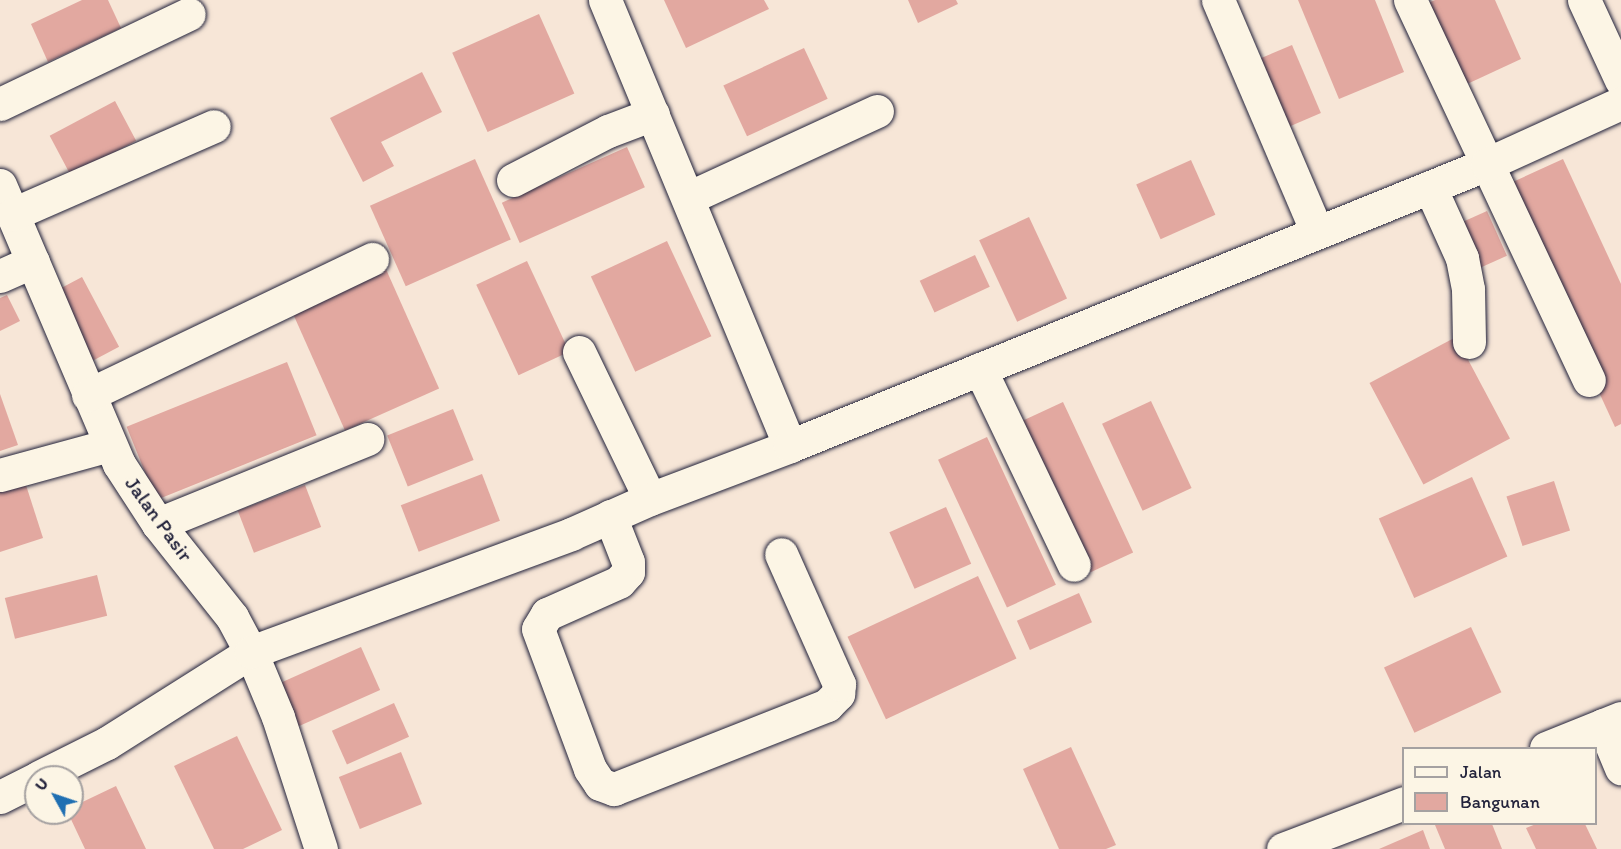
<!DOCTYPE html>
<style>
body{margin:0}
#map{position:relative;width:1621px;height:849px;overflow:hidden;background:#f7e6d7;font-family:Itim,sans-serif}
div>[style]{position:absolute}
.building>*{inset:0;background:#e2a8a0;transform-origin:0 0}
.roads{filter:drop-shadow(0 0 2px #22223b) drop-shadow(0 0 2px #22223b)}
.minor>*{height:33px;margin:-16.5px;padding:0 16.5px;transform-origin:16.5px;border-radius:16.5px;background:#fcf5e5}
span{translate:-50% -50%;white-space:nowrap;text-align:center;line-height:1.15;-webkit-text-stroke:6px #fcf5e5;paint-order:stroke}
.street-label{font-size:21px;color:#22223b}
.legend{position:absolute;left:1402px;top:747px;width:195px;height:78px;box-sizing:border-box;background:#fcf5e5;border:2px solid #a5a1a1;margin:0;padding:8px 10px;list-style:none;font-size:18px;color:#22223b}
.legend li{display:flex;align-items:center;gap:12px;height:30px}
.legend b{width:30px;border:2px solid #a5a1a1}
.north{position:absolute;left:24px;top:765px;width:60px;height:60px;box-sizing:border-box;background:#fcf5e5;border:2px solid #a5a1a1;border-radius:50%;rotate:310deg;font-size:16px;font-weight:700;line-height:24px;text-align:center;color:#22223b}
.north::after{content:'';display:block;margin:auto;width:21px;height:27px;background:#1f6fb2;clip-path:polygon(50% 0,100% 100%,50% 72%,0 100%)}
</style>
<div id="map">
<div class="building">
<div style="clip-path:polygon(82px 0,108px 0,121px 28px,48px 62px,31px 24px)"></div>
<div style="clip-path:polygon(664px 0,764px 0,769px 9px,686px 48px)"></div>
<div style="clip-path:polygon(908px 0,956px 0,958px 4px,918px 23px)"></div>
<div style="clip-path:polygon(1298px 0,1375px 0,1404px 72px,1339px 99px)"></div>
<div style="clip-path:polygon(1435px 0,1495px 0,1521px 59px,1465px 85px,1428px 3px)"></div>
<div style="left:539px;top:14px;width:87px;height:95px;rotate:66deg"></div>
<div style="left:1292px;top:45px;width:74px;height:50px;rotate:67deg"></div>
<div style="left:804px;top:48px;width:56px;height:89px;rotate:65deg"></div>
<div style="clip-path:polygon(422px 72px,442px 112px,381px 142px,394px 166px,363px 182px,330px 118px)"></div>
<div style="left:115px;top:101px;width:45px;height:74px;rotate:62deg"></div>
<div style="left:627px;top:147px;width:44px;height:137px;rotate:66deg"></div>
<div style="left:475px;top:159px;width:88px;height:115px;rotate:66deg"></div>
<div style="clip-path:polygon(1563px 159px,1621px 284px,1621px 424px,1615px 427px,1504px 186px)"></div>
<div style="left:1191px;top:160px;width:60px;height:60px;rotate:66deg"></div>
<div style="left:1487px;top:211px;width:49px;height:33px;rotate:66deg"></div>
<div style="left:1029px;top:217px;width:90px;height:55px;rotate:65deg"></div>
<div style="left:667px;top:241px;width:105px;height:84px;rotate:65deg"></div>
<div style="left:975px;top:255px;width:35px;height:61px;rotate:65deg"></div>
<div style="left:527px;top:261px;width:100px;height:56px;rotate:65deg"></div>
<div style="left:385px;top:267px;width:133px;height:103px;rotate:66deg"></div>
<div style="left:82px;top:277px;width:79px;height:32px;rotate:62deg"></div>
<div style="clip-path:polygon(7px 295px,20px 321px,0 331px,0 298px)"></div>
<div style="left:1456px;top:337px;width:115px;height:98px;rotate:62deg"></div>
<div style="left:287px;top:362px;width:79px;height:173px;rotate:68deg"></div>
<div style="clip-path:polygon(0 394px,18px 445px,0 451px)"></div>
<div style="left:1151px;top:401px;width:96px;height:54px;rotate:65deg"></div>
<div style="left:1063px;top:402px;width:166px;height:47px;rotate:65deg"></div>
<div style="left:453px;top:409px;width:55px;height:71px;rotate:68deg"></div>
<div style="left:987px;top:437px;width:163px;height:54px;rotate:65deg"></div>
<div style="left:482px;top:474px;width:50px;height:87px;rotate:69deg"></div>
<div style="left:1472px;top:477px;width:87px;height:102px;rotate:66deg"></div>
<div style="left:1554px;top:481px;width:52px;height:50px;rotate:72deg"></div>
<div style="clip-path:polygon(25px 482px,43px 538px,0 552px,0 490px)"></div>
<div style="left:305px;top:485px;width:45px;height:72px;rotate:69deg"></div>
<div style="left:946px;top:507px;width:62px;height:62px;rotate:66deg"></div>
<div style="left:97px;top:575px;width:42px;height:95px;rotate:76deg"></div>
<div style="left:978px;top:576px;width:91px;height:144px;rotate:65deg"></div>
<div style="left:1079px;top:593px;width:32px;height:68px;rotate:66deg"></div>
<div style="left:1471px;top:627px;width:72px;height:96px;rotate:65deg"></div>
<div style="left:361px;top:647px;width:47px;height:91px;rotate:66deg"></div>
<div style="left:394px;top:703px;width:37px;height:68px;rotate:66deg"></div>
<div style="clip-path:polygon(237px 736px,282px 830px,243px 849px,214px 849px,174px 766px)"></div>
<div style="clip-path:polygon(1071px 747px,1116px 845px,1106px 849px,1059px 849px,1023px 769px)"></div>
<div style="left:401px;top:752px;width:56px;height:67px;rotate:68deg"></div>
<div style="clip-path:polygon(116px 786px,146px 849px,85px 849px,68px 813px,72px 813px,72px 807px)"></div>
<div style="clip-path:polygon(1439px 824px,1492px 824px,1502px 849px,1445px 849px,1435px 825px)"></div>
<div style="clip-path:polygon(1536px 824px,1585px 824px,1597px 849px,1536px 849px,1526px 828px)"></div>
<div style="clip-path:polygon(1423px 830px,1430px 849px,1379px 849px)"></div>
</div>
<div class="roads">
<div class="minor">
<div style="left:605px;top:0;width:483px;rotate:67.5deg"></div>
<div style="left:1218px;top:0;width:252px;rotate:66.9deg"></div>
<div style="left:1410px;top:0;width:420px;rotate:64.8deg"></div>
<div style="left:1584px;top:0;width:88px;rotate:65.2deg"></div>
<div style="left:0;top:104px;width:209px;rotate:-25.5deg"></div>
<div style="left:513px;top:180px;width:107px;rotate:-27.3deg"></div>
<div style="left:608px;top:131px;width:48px;rotate:-20.7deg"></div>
<div style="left:0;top:185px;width:303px;rotate:66.9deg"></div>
<div style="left:119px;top:464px;width:72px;rotate:57deg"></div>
<div style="left:158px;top:524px;width:119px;rotate:51.5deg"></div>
<div style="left:232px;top:617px;width:40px;rotate:62deg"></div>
<div style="left:251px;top:652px;width:70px;rotate:67.4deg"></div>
<div style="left:278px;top:717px;width:139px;rotate:72deg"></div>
<div style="left:1430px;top:187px;width:78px;rotate:65.7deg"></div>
<div style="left:1462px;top:258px;width:32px;rotate:79deg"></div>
<div style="left:1468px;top:289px;width:53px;rotate:88.9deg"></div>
<div style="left:688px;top:198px;width:208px;rotate:-24.7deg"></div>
<div style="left:13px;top:214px;width:219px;rotate:-23.6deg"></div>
<div style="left:0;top:276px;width:36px;rotate:-24deg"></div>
<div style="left:579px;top:352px;width:163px;rotate:64.2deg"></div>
<div style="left:980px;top:369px;width:217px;rotate:64.4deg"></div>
<div style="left:88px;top:395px;width:315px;rotate:-25.6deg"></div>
<div style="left:0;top:475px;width:114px;rotate:-15.3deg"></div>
<div style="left:610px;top:516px;width:49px;rotate:68.6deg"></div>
<div style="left:628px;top:562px;width:10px;rotate:90deg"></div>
<div style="left:628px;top:572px;width:13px;rotate:132deg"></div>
<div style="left:619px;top:582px;width:79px;rotate:156deg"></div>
<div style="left:547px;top:614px;width:17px;rotate:121deg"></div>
<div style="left:538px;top:629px;width:149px;rotate:69.6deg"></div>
<div style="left:590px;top:769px;width:18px;rotate:56deg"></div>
<div style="left:600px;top:784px;width:15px;rotate:20deg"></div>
<div style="left:614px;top:789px;width:229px;rotate:-21.5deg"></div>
<div style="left:827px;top:705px;width:16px;rotate:-45deg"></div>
<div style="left:838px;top:694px;width:10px;rotate:-84deg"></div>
<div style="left:839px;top:684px;width:142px;rotate:-114deg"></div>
<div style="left:158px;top:524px;width:226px;rotate:-22.1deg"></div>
<div style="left:1603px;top:725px;width:47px;rotate:67.3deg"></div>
<div style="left:1546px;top:748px;width:81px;rotate:-21.8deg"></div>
<div style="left:39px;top:777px;width:76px;rotate:-26.6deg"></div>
<div style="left:107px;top:743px;width:170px;rotate:-32.3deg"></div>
<div style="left:251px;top:652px;width:341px;rotate:-20.2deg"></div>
<div style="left:571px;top:534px;width:86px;rotate:-23.9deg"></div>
<div style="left:650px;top:499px;width:150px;rotate:-20.7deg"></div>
<div style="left:790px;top:446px;width:752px;rotate:-22.03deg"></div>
<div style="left:1487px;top:164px;width:147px;rotate:-24.5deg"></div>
<div style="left:0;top:797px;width:40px;rotate:-26.6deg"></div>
<div style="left:1283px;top:849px;width:129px;rotate:-20.8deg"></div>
</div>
</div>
<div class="street-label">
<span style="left:159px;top:519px;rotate:54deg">Jalan Pasir</span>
</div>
<ul class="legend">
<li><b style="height:8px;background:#fcf5e5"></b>Jalan</li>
<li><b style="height:16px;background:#e2a8a0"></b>Bangunan</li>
</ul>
<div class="north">U</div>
</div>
